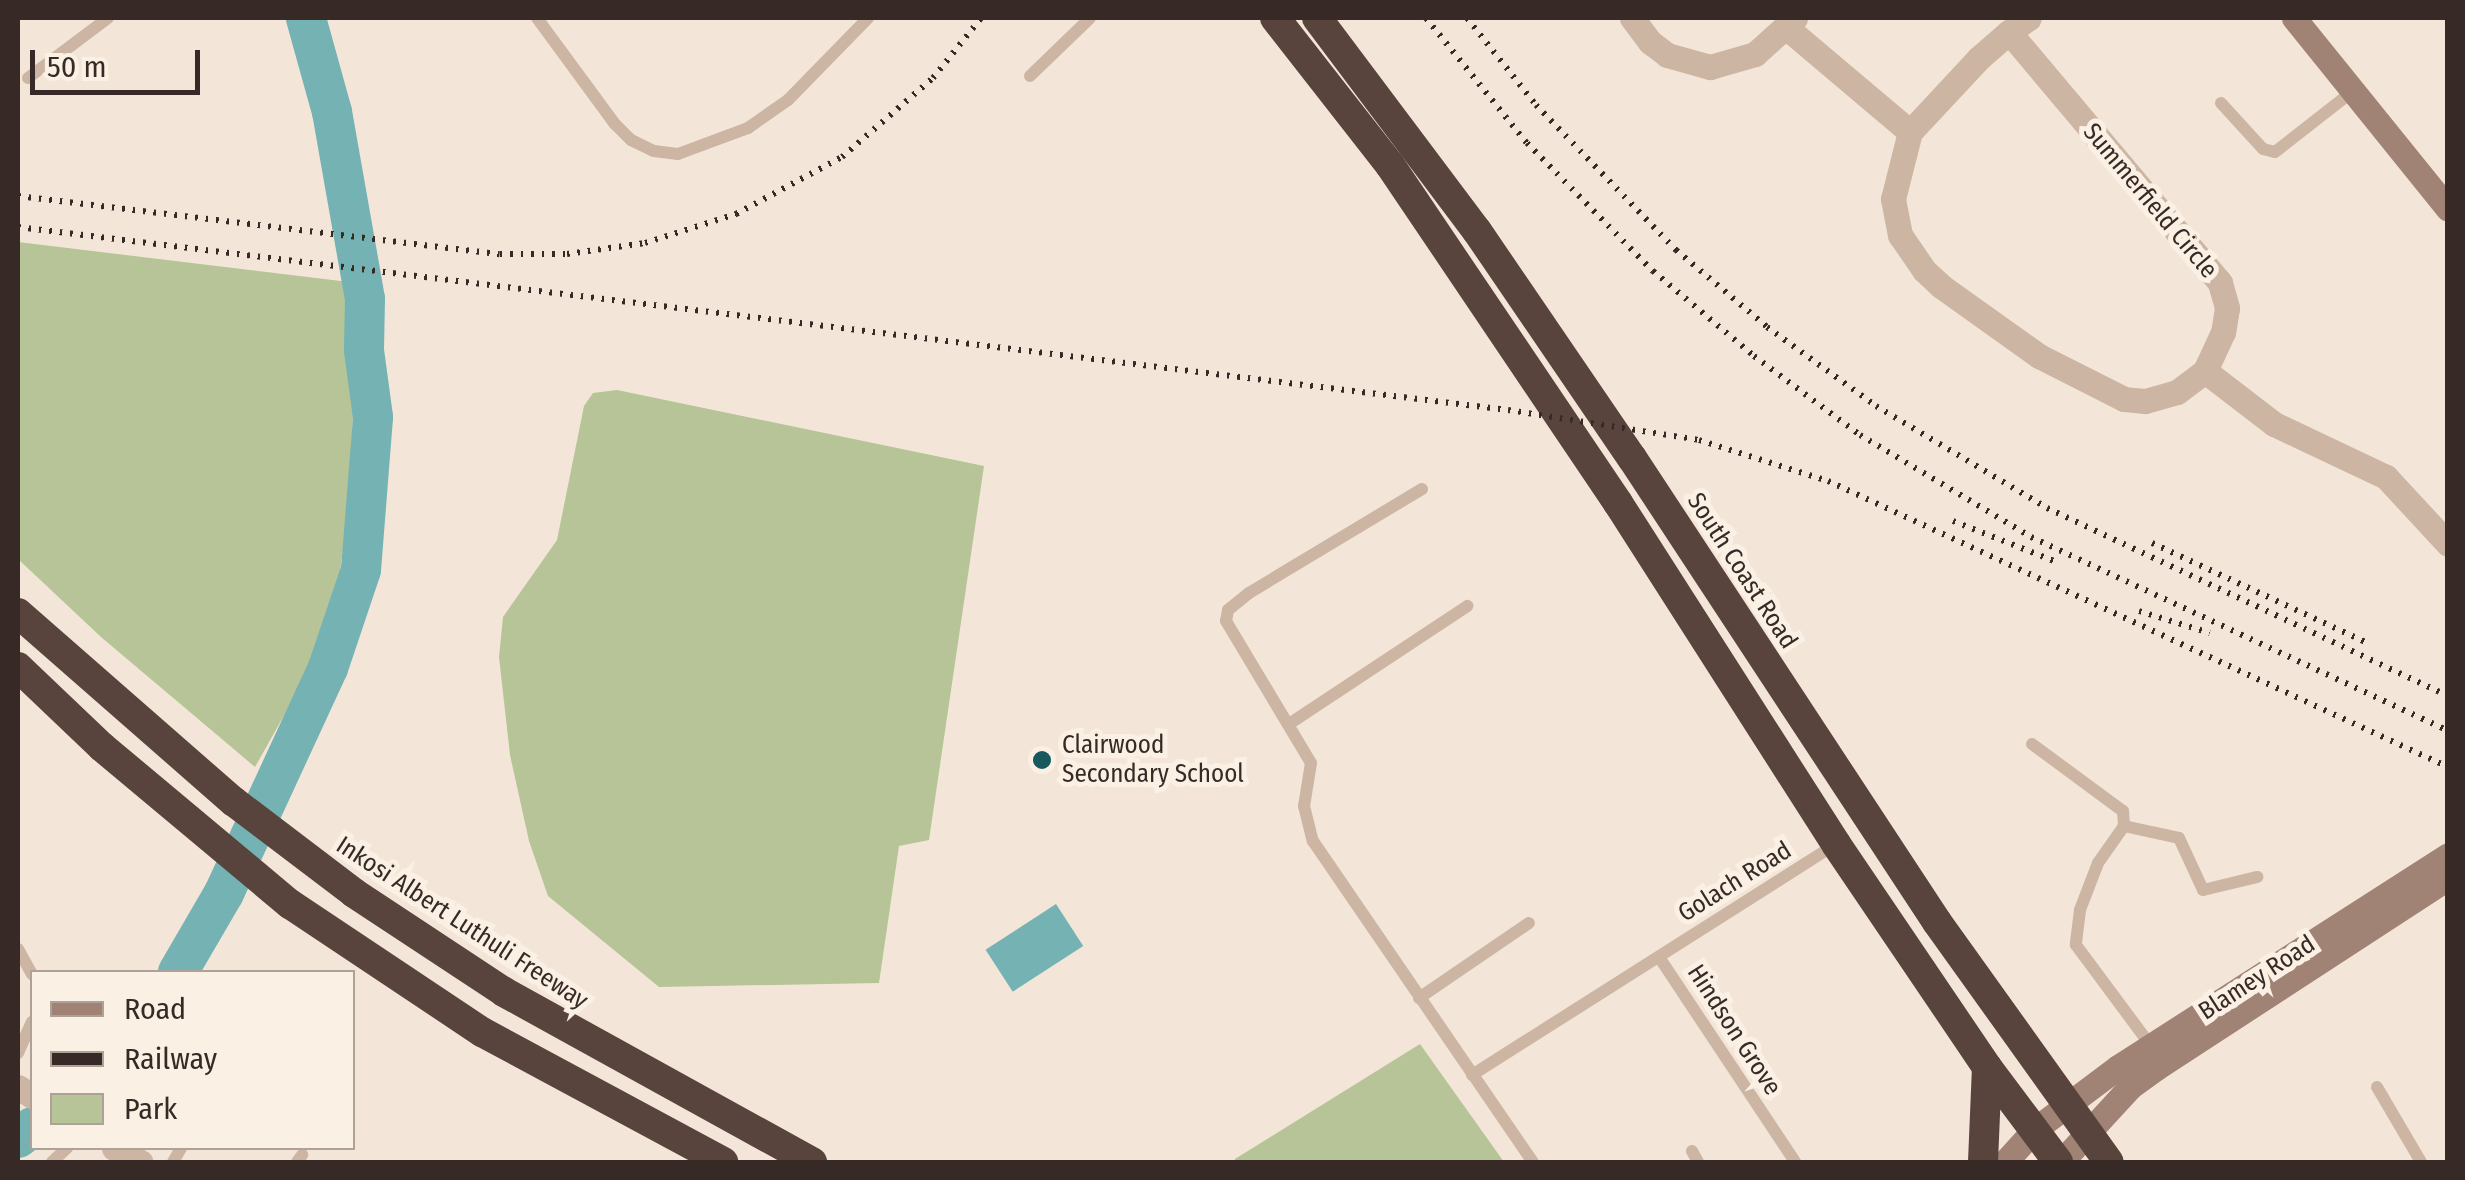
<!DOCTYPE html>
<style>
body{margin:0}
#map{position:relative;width:2465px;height:1180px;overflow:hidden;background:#f3e6d8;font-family:"Fira Sans Condensed",sans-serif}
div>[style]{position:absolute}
.green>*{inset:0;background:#b6c497}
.water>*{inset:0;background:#74b2b3;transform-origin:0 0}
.river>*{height:40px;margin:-20px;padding:0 20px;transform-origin:20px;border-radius:20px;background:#74b2b3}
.lane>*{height:12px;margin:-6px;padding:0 6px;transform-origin:6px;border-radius:6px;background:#ccb5a3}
.street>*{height:25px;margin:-12.5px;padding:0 12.5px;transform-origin:12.5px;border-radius:12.5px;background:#ccb5a3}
.secondary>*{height:25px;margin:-12.5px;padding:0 12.5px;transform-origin:12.5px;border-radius:12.5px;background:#a08374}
.highway>*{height:30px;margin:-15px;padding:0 15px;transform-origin:15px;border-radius:15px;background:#58443c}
.rail>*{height:6px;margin-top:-3px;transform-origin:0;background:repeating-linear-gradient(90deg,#372a26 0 2.5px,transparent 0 10.5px)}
.dots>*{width:28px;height:28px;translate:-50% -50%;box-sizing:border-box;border:5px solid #fbf0e4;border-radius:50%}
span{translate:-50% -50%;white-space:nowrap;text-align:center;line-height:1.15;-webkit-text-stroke:10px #fbf0e4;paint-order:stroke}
.street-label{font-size:25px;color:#372a26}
.poi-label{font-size:25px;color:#372a26}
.left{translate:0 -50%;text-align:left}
.frame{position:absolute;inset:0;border:20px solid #372a26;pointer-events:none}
.legend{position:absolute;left:30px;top:970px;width:325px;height:180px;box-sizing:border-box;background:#fbf0e4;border:2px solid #ada198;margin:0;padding:12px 18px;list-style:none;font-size:30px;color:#372a26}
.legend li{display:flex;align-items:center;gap:20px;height:50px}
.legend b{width:50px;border:2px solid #ada198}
.scale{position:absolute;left:30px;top:50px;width:170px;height:45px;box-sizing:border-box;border:5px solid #372a26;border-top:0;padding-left:12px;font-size:30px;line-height:35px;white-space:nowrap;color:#372a26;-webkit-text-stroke:8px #fbf0e4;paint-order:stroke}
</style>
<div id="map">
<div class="green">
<div style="clip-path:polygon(18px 242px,349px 282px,355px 375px,348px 513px,338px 586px,318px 655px,255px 767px,101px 637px,18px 559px)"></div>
<div style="clip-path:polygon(617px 390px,984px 466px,929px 840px,899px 846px,879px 983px,659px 987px,548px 896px,529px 841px,510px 755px,499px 657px,503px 617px,557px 540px,584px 406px,593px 393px)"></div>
<div style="clip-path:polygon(1420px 1044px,1504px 1162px,1234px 1162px,1235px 1159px)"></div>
</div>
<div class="water">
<div style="left:1056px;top:904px;width:50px;height:84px;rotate:57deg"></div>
</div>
<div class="river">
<div style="left:178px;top:972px;width:91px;rotate:-59.8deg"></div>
<div style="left:224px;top:893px;width:248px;rotate:-65.2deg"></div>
<div style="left:328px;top:668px;width:103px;rotate:-71.4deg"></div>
<div style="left:361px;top:570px;width:153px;rotate:-85.5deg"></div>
<div style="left:373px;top:417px;width:68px;rotate:-97.7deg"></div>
<div style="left:364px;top:350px;width:51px;rotate:-88.9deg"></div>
<div style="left:365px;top:299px;width:190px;rotate:-100deg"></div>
<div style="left:332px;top:112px;width:98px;rotate:-105.5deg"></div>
<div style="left:18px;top:1138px;width:18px;rotate:-38deg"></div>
</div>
<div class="lane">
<div style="left:537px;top:18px;width:132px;rotate:53.7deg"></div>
<div style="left:615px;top:124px;width:23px;rotate:45deg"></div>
<div style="left:631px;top:140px;width:25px;rotate:26deg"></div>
<div style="left:654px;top:151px;width:24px;rotate:7deg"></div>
<div style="left:678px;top:154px;width:75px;rotate:-20.4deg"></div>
<div style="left:748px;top:128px;width:49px;rotate:-35deg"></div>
<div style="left:788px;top:100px;width:115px;rotate:-45.7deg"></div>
<div style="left:1030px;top:76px;width:83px;rotate:-44deg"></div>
<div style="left:28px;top:78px;width:100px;rotate:-36.9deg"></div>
<div style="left:2221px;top:103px;width:62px;rotate:47.6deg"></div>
<div style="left:2263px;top:149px;width:12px;rotate:14deg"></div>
<div style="left:2275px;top:152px;width:99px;rotate:-38deg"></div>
<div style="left:1422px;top:489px;width:202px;rotate:149deg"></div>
<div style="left:1249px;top:593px;width:27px;rotate:141deg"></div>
<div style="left:1228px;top:610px;width:11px;rotate:100deg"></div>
<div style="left:1226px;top:621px;width:165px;rotate:59.1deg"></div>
<div style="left:1311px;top:763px;width:44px;rotate:99.2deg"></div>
<div style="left:1304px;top:806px;width:36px;rotate:76deg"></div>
<div style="left:1313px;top:841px;width:389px;rotate:55.6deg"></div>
<div style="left:1289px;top:724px;width:214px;rotate:-33.5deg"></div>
<div style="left:2032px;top:744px;width:113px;rotate:36.4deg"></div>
<div style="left:2123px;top:811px;width:15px;rotate:86deg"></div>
<div style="left:2124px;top:826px;width:45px;rotate:125.1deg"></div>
<div style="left:2098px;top:863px;width:50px;rotate:111deg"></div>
<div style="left:2080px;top:910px;width:35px;rotate:97deg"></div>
<div style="left:2076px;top:945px;width:126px;rotate:53.4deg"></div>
<div style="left:2124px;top:826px;width:56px;rotate:12.3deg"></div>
<div style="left:2179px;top:838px;width:57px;rotate:65.2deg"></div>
<div style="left:2203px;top:890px;width:56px;rotate:-13.5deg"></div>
<div style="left:18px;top:949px;width:29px;rotate:61deg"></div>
<div style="left:1659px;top:957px;width:246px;rotate:56.4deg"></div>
<div style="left:1419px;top:998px;width:133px;rotate:-34.3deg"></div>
<div style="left:18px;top:1053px;width:34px;rotate:-66deg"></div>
<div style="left:1472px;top:1075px;width:431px;rotate:-32.4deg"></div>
<div style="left:2377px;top:1087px;width:87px;rotate:59.6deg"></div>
<div style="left:1692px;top:1151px;width:13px;rotate:61deg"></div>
<div style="left:52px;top:1162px;width:21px;rotate:-43deg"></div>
<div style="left:173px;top:1162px;width:16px;rotate:-60deg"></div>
<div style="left:297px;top:1162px;width:9px;rotate:-54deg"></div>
</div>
<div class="street">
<div style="left:1632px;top:18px;width:30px;rotate:53deg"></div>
<div style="left:1650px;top:42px;width:21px;rotate:37deg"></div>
<div style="left:1667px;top:55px;width:45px;rotate:15.6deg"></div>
<div style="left:1710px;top:67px;width:47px;rotate:-16.1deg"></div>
<div style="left:1755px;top:54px;width:54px;rotate:-42deg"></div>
<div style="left:1787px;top:28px;width:161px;rotate:40.2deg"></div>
<div style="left:2009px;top:32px;width:328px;rotate:49.9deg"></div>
<div style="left:2220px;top:283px;width:26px;rotate:74deg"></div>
<div style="left:2227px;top:308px;width:24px;rotate:99deg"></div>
<div style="left:2223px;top:332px;width:43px;rotate:114.8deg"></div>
<div style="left:2205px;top:371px;width:35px;rotate:143deg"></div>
<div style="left:2177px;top:392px;width:33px;rotate:164deg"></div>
<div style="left:2145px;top:401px;width:21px;rotate:-175deg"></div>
<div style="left:2124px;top:399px;width:95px;rotate:-153.2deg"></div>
<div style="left:2039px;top:356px;width:120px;rotate:-144.5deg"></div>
<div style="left:1941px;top:286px;width:23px;rotate:-137deg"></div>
<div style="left:1924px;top:270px;width:42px;rotate:-124.4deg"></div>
<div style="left:1900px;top:235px;width:37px;rotate:-101deg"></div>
<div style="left:1893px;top:199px;width:69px;rotate:-75.8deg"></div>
<div style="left:1910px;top:132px;width:101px;rotate:-47deg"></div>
<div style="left:1979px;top:58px;width:40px;rotate:-41deg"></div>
<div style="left:2009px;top:32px;width:24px;rotate:-35deg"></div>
<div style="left:2205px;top:371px;width:87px;rotate:37.5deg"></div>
<div style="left:2274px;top:424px;width:124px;rotate:25.3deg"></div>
<div style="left:2386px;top:477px;width:91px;rotate:47.2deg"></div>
<div style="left:18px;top:1087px;width:17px;rotate:33deg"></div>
<div style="left:114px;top:1148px;width:30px;rotate:28deg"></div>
</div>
<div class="secondary">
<div style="left:2294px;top:18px;width:245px;rotate:51.1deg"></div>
<div style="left:2005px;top:1162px;width:43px;rotate:-47.8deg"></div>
<div style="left:2034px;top:1130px;width:105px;rotate:-36.9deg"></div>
<div style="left:2118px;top:1067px;width:392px;rotate:-32.7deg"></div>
<div style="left:2061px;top:1162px;width:102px;rotate:-47.4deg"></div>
<div style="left:2130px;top:1087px;width:32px;rotate:-36deg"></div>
<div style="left:2156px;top:1068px;width:348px;rotate:-33.1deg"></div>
</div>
<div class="highway">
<div style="left:1275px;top:18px;width:187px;rotate:52deg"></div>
<div style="left:1390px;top:165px;width:408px;rotate:56deg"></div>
<div style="left:1618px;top:503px;width:405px;rotate:57.4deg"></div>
<div style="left:1836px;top:844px;width:269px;rotate:55.9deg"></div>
<div style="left:1987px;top:1067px;width:119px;rotate:53.2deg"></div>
<div style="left:1317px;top:18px;width:266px;rotate:53.1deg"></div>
<div style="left:1477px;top:231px;width:275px;rotate:55.7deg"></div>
<div style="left:1632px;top:458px;width:555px;rotate:56.68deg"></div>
<div style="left:1937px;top:922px;width:295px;rotate:54.4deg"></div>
<div style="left:18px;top:613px;width:286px;rotate:41.2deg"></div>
<div style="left:233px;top:801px;width:152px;rotate:37.2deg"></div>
<div style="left:354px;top:893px;width:180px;rotate:33.4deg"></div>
<div style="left:504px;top:992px;width:352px;rotate:28.9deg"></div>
<div style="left:18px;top:667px;width:116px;rotate:43.6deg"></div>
<div style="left:102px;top:747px;width:245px;rotate:39.9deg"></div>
<div style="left:290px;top:904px;width:231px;rotate:33.7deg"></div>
<div style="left:482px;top:1032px;width:274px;rotate:28.3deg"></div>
<div style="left:1983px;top:1162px;width:95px;rotate:-87.6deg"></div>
</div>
<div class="rail">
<div style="left:1426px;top:18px;width:161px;rotate:51.1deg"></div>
<div style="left:1527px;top:143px;width:180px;rotate:45.5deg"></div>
<div style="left:1653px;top:271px;width:132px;rotate:40.1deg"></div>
<div style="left:1754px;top:356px;width:132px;rotate:36.7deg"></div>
<div style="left:1860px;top:435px;width:199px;rotate:30.8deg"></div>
<div style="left:2031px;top:537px;width:460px;rotate:24.9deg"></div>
<div style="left:1467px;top:18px;width:111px;rotate:51.6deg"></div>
<div style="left:1536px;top:105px;width:202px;rotate:46deg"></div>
<div style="left:1676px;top:250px;width:119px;rotate:40.2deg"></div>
<div style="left:1767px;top:327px;width:135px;rotate:35.9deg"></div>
<div style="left:1876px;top:406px;width:199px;rotate:30.8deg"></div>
<div style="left:2047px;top:508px;width:443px;rotate:25.1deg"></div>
<div style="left:18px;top:196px;width:485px;rotate:6.9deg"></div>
<div style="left:500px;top:254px;width:67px"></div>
<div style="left:567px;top:254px;width:79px;rotate:-8deg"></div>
<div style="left:645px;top:243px;width:96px;rotate:-17.7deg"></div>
<div style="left:736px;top:214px;width:120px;rotate:-28.3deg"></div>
<div style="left:842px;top:157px;width:121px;rotate:-41deg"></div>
<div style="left:933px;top:78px;width:77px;rotate:-51.3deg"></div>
<div style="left:18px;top:227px;width:1501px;rotate:7deg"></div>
<div style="left:1508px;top:410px;width:193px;rotate:8.9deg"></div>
<div style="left:1699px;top:440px;width:135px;rotate:17.6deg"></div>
<div style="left:1828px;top:481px;width:683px;rotate:24.76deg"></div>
<div style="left:1953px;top:521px;width:109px;rotate:21.6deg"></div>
<div style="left:2152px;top:543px;width:240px;rotate:24.9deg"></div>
<div style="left:2139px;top:611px;width:74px;rotate:17.2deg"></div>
</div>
<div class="dots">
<div style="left:1042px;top:760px;background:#17595c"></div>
</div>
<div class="street-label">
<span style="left:2150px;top:201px;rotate:50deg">Summerfield Circle</span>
<span style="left:1742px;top:571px;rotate:57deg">South Coast Road</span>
<span style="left:1735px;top:882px;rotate:-32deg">Golach Road</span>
<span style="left:462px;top:923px;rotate:33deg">Inkosi Albert Luthuli Freeway</span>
<span style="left:2257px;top:978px;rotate:-33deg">Blamey Road</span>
<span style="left:1734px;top:1030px;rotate:57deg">Hindson Grove</span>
</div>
<div class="poi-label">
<span class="left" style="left:1062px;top:760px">Clairwood<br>Secondary School</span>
</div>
<div class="frame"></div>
<ul class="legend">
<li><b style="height:12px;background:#a08374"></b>Road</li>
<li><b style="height:12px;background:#372a26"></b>Railway</li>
<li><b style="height:28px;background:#b6c497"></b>Park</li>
</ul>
<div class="scale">50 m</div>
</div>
